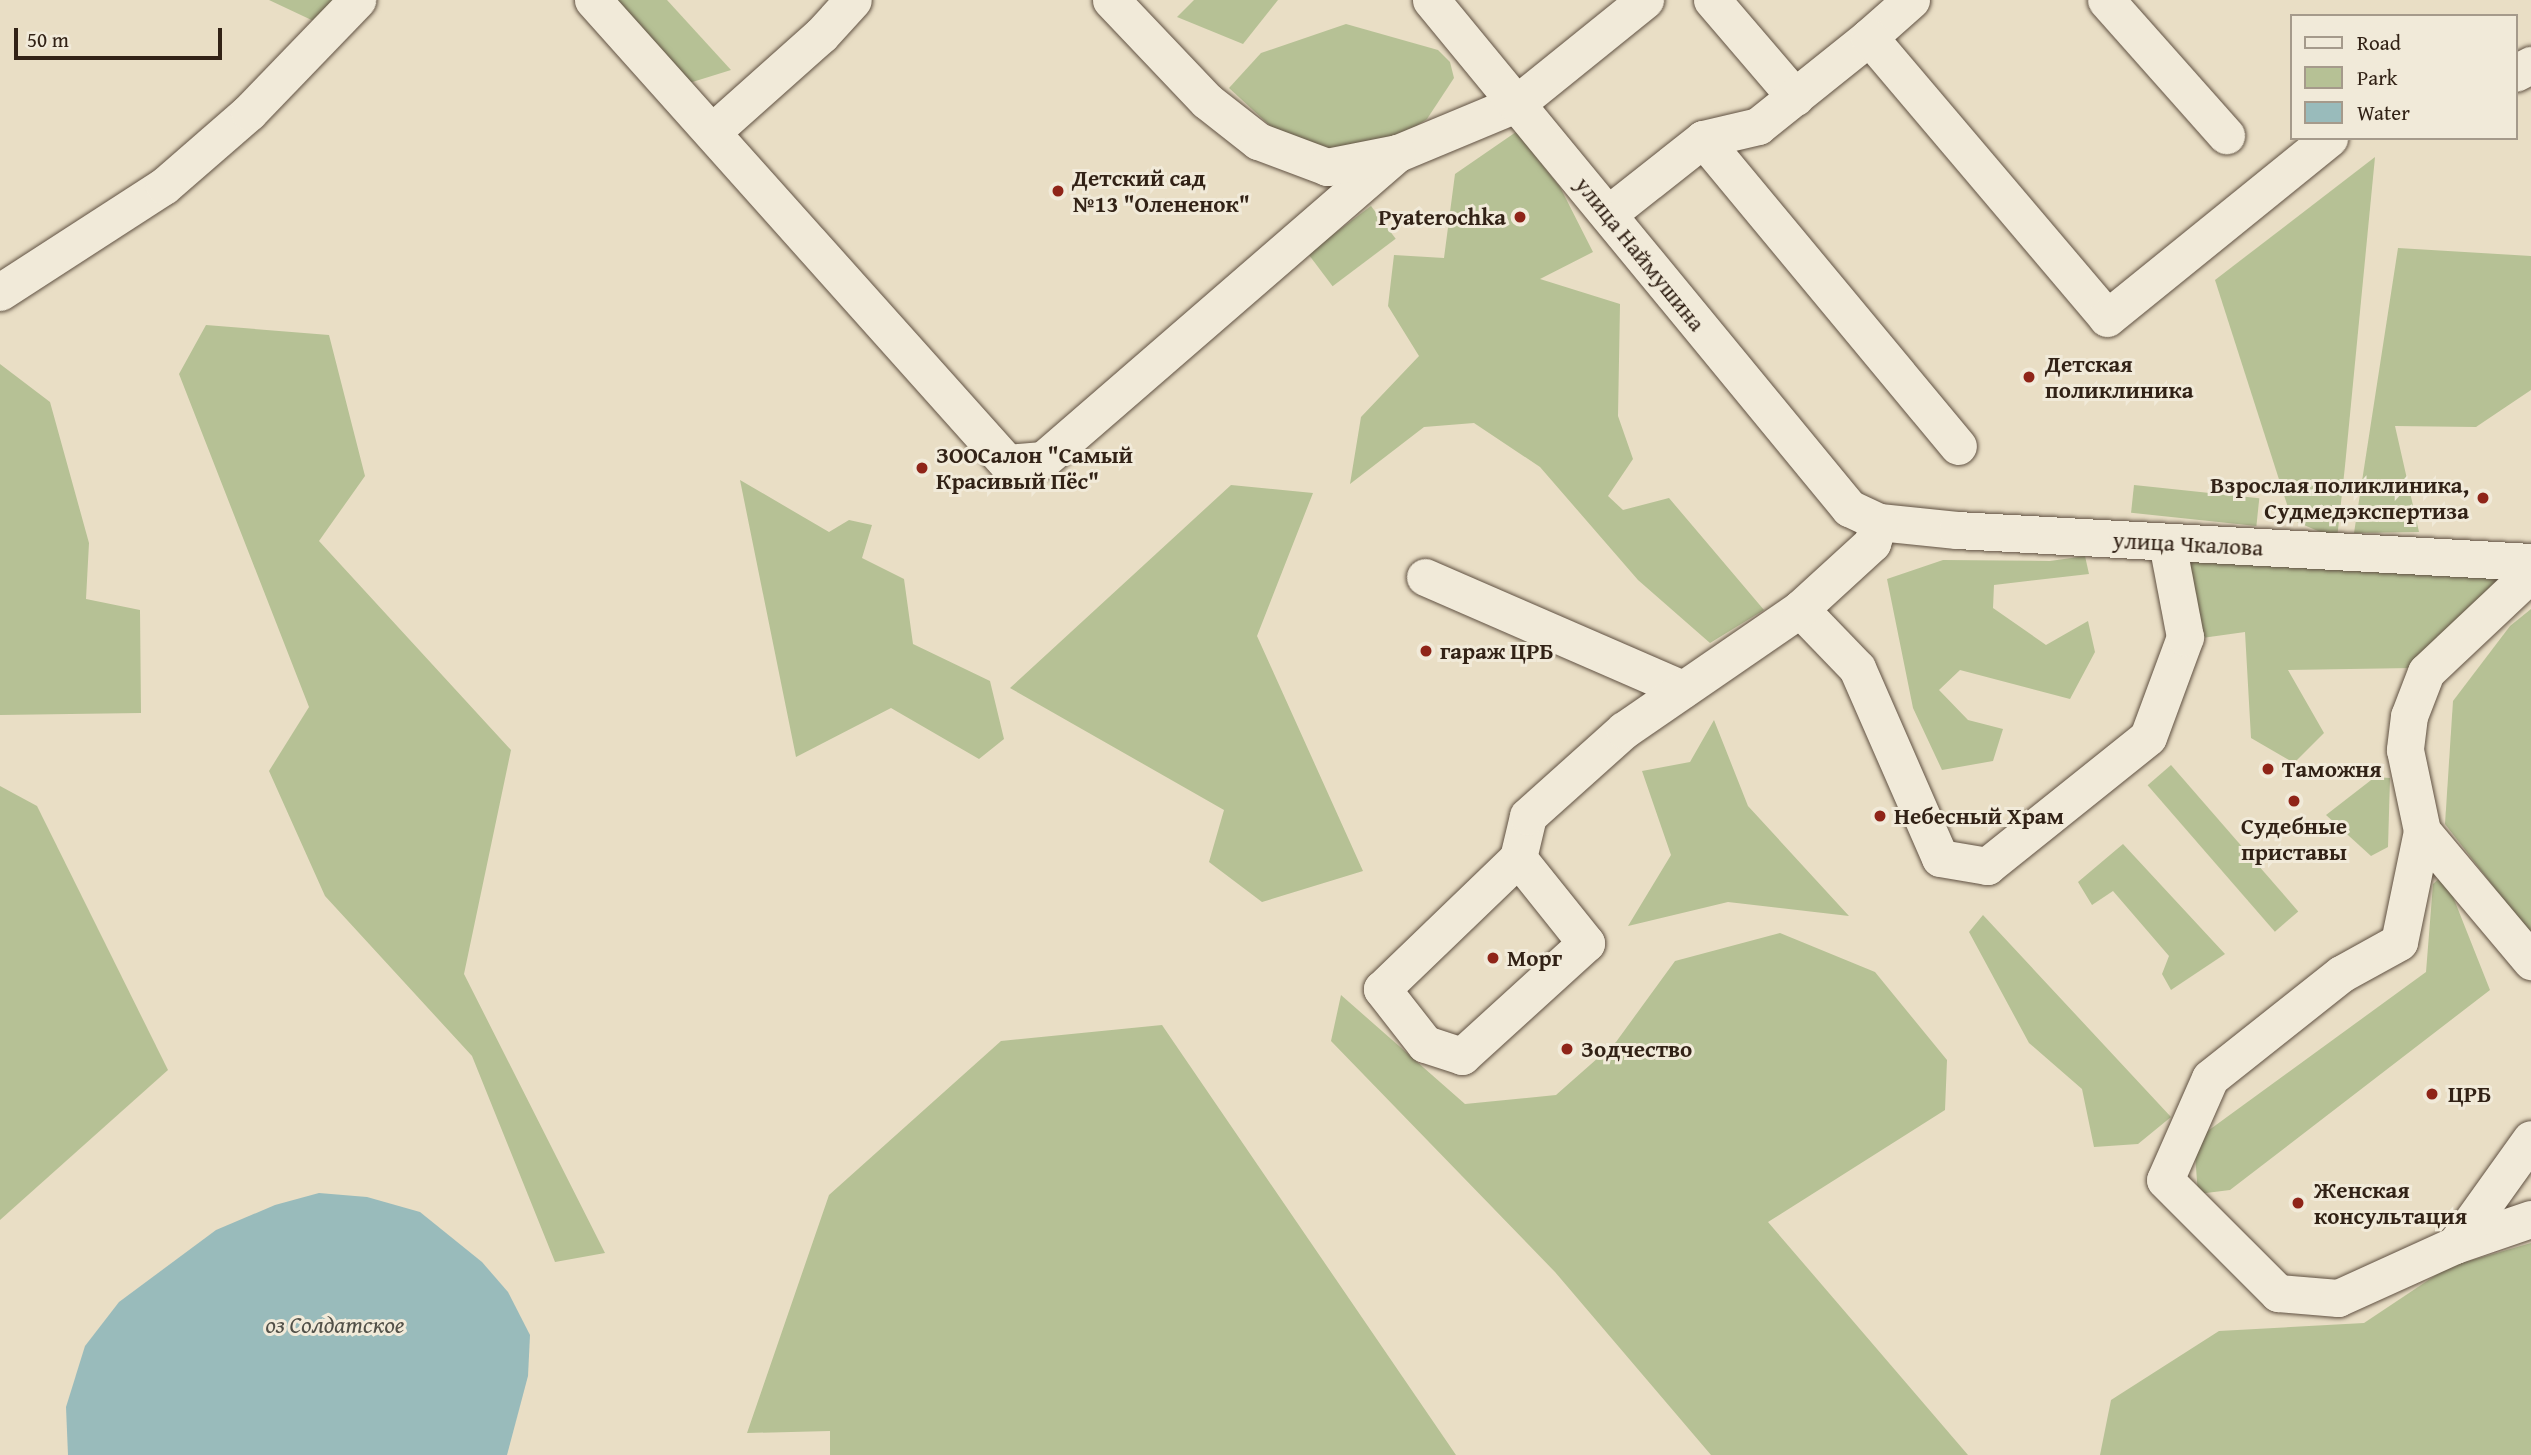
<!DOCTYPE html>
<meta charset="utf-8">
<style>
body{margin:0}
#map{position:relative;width:2531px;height:1455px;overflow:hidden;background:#e9dec5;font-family:"Gentium Book Plus",serif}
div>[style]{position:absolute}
.green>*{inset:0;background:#b6c195;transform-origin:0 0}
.water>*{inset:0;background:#9bb}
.roads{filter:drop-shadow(0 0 2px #605142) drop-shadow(0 0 2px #605142)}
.minor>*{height:37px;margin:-18.5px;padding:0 18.5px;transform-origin:18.5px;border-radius:18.5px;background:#f1ead9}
.dots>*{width:19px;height:19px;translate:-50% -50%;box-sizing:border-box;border:4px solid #f1ead9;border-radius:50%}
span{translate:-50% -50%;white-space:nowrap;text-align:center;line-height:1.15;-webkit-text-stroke:6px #f1ead9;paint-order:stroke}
.poi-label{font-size:23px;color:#322216;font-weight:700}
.left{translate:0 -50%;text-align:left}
.right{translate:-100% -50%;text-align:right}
.street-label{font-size:23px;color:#322216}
.water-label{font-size:24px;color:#515048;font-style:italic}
.legend{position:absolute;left:2290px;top:14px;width:228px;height:126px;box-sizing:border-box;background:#f1ead9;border:2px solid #a59a8b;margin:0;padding:9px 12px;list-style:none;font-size:21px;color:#322216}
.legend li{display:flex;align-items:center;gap:14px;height:35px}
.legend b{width:35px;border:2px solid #a59a8b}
.scale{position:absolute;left:14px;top:28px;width:208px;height:32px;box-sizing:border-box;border:4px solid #322216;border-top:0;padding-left:9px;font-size:21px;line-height:24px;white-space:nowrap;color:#322216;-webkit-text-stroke:5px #f1ead9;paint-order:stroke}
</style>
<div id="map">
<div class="green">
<div style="clip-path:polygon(269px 0,337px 0,320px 24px)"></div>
<div style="clip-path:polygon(609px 0,667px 0,731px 70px,686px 84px)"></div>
<div style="clip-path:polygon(1194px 0,1278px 0,1243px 44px,1177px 17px)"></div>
<div style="clip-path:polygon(1346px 24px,1438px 50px,1450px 62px,1454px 78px,1427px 119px,1376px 152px,1326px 161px,1278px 133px,1229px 88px,1261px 53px)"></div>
<div style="clip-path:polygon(1516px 132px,1560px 187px,1593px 252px,1540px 279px,1620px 304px,1618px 416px,1633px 459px,1608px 496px,1623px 510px,1669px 498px,1764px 610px,1710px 643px,1638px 580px,1540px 467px,1474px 423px,1424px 427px,1350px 484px,1361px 417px,1419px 356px,1388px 306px,1394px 255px,1444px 258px,1455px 174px)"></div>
<div style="clip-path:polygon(2375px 157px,2345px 466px,2337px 539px,2292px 520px,2215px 280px)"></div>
<div style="left:1371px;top:206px;width:41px;height:79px;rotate:53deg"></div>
<div style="clip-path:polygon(2398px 248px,2531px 256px,2531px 390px,2476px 427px,2395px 426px,2419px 532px,2354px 533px)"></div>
<div style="clip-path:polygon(206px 325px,329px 335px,365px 476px,319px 541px,511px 750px,464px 974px,605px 1253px,555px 1262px,472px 1056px,325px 896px,269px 771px,309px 707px,179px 374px)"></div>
<div style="clip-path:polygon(0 364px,50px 402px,89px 543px,86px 599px,140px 610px,141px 713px,0 715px)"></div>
<div style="clip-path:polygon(740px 480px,829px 532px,849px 520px,872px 525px,862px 558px,904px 579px,913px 644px,990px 681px,1004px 739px,979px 759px,891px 708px,796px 757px)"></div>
<div style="clip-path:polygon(1231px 485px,1313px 493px,1257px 636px,1363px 871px,1262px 902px,1209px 862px,1224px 810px,1010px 688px)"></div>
<div style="left:2134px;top:485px;width:126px;height:28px;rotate:6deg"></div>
<div style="clip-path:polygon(2085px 556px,2089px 574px,1994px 585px,1993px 608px,2046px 645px,2088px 621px,2095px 652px,2070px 699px,1960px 670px,1939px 690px,1968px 720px,2003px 729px,1993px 761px,1942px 770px,1913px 708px,1887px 579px,1943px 560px,2050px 561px)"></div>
<div style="clip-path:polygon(2185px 558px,2506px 577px,2412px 668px,2288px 670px,2324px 733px,2294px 763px,2251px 738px,2245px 632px,2202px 638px)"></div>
<div style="clip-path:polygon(2531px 609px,2531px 935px,2445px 824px,2453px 701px,2510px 626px)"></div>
<div style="clip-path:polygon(1714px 720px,1748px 806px,1849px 916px,1728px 902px,1628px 926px,1671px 855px,1642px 771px,1690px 762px)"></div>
<div style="left:2171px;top:765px;width:194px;height:31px;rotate:49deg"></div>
<div style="clip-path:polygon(2375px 777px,2390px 778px,2388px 847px,2371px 856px,2326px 815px)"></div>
<div style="clip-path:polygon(0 786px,37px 806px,168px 1070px,0 1220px)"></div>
<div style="clip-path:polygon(2123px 844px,2225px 954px,2171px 990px,2162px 974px,2169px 956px,2113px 891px,2092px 905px,2078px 882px)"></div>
<div style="clip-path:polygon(2444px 874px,2490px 990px,2230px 1190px,2198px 1194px,2194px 1141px,2426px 972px,2433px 884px)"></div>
<div style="clip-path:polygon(1983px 915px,2171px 1117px,2138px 1144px,2094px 1147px,2082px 1089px,2029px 1043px,1969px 932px)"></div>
<div style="clip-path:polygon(1780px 933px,1875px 972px,1947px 1060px,1945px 1110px,1768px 1222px,1968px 1455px,1711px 1455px,1555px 1272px,1331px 1041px,1341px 995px,1465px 1104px,1556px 1095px,1616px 1042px,1675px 961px)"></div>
<div style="clip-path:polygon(1162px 1025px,1456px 1455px,830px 1455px,830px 1431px,747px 1433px,829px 1195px,1001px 1041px)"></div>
<div style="clip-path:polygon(2531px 1243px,2531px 1455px,2100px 1455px,2111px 1400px,2219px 1331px,2364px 1323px,2448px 1267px)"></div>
</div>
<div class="water">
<div style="clip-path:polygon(319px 1193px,367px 1197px,420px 1212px,482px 1262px,508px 1292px,530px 1335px,528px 1376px,507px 1455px,68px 1455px,66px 1407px,85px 1346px,119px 1302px,216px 1230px,275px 1205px)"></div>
</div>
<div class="roads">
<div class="minor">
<div style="left:593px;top:0;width:621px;rotate:48.2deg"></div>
<div style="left:1007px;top:463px;width:36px;rotate:-5deg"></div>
<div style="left:1043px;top:460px;width:469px;rotate:-40.9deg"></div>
<div style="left:1398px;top:153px;width:128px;rotate:-22.6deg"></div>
<div style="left:1516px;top:104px;width:166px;rotate:-38.9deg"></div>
<div style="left:1111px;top:0;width:139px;rotate:46.5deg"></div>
<div style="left:1207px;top:101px;width:65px;rotate:38.1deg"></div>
<div style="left:1258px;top:141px;width:74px;rotate:20.6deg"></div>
<div style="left:1327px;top:167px;width:71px;rotate:-11.3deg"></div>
<div style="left:1431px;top:0;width:658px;rotate:50.55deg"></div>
<div style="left:1849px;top:508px;width:33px;rotate:25deg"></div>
<div style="left:1879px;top:522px;width:78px;rotate:5.9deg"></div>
<div style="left:1957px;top:530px;width:575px;rotate:3.19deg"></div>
<div style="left:1712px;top:0;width:128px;rotate:49.4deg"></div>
<div style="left:2106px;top:0;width:181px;rotate:48.4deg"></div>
<div style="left:1869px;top:37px;width:56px;rotate:-41.4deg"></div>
<div style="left:2515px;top:73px;width:18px;rotate:-27deg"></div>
<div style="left:712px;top:132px;width:146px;rotate:-41.7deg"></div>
<div style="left:821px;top:35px;width:47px;rotate:-47.6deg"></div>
<div style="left:1703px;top:139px;width:399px;rotate:50.3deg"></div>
<div style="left:1608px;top:214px;width:121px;rotate:-38.3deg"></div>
<div style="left:1703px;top:139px;width:57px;rotate:-13.3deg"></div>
<div style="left:1758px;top:126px;width:142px;rotate:-38.7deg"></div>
<div style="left:1869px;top:37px;width:368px;rotate:49.7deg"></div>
<div style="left:2107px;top:318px;width:286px;rotate:-39deg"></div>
<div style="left:0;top:292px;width:195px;rotate:-32.9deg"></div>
<div style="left:164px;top:186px;width:113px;rotate:-41deg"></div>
<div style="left:249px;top:112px;width:156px;rotate:-46deg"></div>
<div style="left:2531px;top:573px;width:144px;rotate:136.7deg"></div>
<div style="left:2426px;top:672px;width:47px;rotate:111.1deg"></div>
<div style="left:2409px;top:716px;width:34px;rotate:97deg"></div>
<div style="left:2405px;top:750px;width:83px;rotate:78.1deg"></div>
<div style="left:2422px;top:831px;width:170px;rotate:50deg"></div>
<div style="left:1425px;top:577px;width:281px;rotate:23.5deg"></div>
<div style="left:1800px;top:609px;width:82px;rotate:46deg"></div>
<div style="left:1857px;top:668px;width:207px;rotate:66.4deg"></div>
<div style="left:1940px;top:858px;width:48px;rotate:9.7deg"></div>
<div style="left:1987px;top:866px;width:206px;rotate:-38.7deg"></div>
<div style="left:2148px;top:737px;width:107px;rotate:-69.7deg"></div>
<div style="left:2185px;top:637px;width:96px;rotate:-100.8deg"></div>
<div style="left:2422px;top:831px;width:113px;rotate:101.7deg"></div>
<div style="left:2399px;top:942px;width:66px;rotate:151.1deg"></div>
<div style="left:2341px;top:974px;width:167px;rotate:141.6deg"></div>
<div style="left:2210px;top:1078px;width:111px;rotate:113.8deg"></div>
<div style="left:2165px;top:1180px;width:160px;rotate:45deg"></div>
<div style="left:2278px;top:1293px;width:60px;rotate:4.8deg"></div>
<div style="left:2338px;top:1298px;width:128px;rotate:-24.4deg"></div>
<div style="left:2455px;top:1245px;width:80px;rotate:-18.9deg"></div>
<div style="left:1518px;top:858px;width:109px;rotate:51.3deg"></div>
<div style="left:1586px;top:943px;width:168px;rotate:137.7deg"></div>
<div style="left:1462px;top:1056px;width:39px;rotate:-162deg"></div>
<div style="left:1425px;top:1044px;width:70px;rotate:-128deg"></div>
<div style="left:1382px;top:989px;width:189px;rotate:-43.9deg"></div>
<div style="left:1518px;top:858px;width:43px;rotate:-76.6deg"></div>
<div style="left:1528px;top:816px;width:129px;rotate:-41.9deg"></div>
<div style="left:1624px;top:730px;width:214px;rotate:-34.5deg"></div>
<div style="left:1800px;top:609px;width:98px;rotate:-42.5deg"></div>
<div style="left:1872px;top:543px;width:22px;rotate:-72deg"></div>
<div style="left:2455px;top:1245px;width:130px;rotate:-54.4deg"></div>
</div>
</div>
<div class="dots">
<div style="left:1058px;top:191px;background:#8f2418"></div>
<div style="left:1520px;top:217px;background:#8f2418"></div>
<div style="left:2029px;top:377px;background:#8f2418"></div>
<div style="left:922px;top:468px;background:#8f2418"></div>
<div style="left:2483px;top:498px;background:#8f2418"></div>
<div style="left:1426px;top:651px;background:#8f2418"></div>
<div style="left:2268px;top:769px;background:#8f2418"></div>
<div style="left:2294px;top:801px;background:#8f2418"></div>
<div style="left:1880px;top:816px;background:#8f2418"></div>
<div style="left:1493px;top:958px;background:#8f2418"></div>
<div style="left:1567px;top:1049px;background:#8f2418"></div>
<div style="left:2432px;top:1094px;background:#8f2418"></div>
<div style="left:2298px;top:1203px;background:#8f2418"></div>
</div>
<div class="poi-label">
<span class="left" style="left:1072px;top:191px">Детский сад<br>№13 "Олененок"</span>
<span class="right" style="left:1506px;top:217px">Pyaterochka</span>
<span class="left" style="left:2045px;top:377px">Детская<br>поликлиника</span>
<span class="left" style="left:936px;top:468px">ЗООСалон "Самый<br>Красивый Пёс"</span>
<span class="right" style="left:2469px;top:498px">Взрослая поликлиника,<br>Судмедэкспертиза</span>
<span class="left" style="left:1440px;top:651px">гараж ЦРБ</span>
<span class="left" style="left:2282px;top:769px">Таможня</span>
<span class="left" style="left:1894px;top:816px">Небесный Храм</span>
<span style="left:2294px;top:839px">Судебные<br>приставы</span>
<span class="left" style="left:1507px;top:958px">Морг</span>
<span class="left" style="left:1581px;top:1049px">Зодчество</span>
<span class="left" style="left:2448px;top:1094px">ЦРБ</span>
<span class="left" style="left:2314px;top:1203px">Женская<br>консультация</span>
</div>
<div class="street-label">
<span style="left:1640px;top:254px;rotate:51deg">улица Наймушина</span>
<span style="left:2188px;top:544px;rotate:3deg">улица Чкалова</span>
</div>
<div class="water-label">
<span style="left:335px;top:1325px">оз Солдатское</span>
</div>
<ul class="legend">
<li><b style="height:9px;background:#f1ead9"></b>Road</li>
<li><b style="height:19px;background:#b6c195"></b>Park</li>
<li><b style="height:19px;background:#9bb"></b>Water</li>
</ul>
<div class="scale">50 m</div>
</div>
